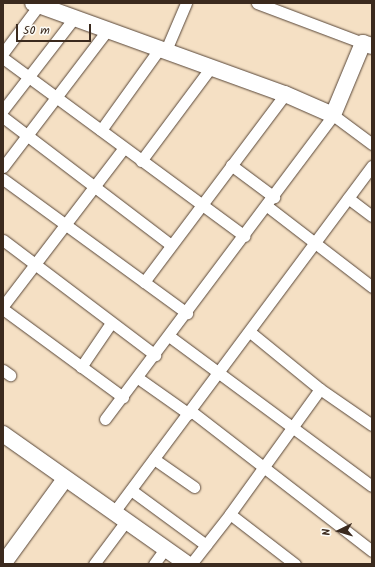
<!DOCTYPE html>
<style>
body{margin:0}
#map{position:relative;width:375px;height:567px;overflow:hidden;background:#f5e0c4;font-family:Kalam,sans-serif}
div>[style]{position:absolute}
.roads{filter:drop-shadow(0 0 1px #574537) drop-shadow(0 0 1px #574537)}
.street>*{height:11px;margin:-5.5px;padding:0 5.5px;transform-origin:5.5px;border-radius:5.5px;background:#fff}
.secondary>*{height:16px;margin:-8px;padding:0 8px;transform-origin:8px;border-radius:8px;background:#fff}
span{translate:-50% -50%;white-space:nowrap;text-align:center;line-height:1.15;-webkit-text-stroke:3px #fdfcf7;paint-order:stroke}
.frame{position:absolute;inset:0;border:4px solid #3b2a1e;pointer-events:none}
.north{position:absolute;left:319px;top:511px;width:40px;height:40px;-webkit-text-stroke:3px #fdfcf7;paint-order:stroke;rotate:265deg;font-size:11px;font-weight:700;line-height:16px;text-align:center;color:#3b2a1e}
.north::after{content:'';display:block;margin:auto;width:14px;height:18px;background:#3b2a1e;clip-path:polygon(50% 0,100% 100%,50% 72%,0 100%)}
.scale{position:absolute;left:16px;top:24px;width:75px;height:18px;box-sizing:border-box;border:2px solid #3b2a1e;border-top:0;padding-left:5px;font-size:12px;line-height:14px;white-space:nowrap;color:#3b2a1e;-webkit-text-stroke:3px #fdfcf7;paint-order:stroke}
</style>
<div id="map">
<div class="roads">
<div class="street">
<div style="left:257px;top:3px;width:113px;rotate:20.7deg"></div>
<div style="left:166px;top:50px;width:51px;rotate:-66.9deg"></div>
<div style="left:3px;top:53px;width:60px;rotate:-53.1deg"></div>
<div style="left:3px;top:58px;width:300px;rotate:36.4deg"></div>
<div style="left:3px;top:110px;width:118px;rotate:-52.3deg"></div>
<div style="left:3px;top:117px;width:211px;rotate:37.3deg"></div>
<div style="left:101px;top:130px;width:101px;rotate:-54.3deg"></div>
<div style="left:141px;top:161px;width:117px;rotate:-53.3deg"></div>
<div style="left:231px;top:165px;width:54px;rotate:36.7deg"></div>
<div style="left:3px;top:167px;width:173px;rotate:-52.7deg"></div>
<div style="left:3px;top:179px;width:228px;rotate:36.1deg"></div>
<div style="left:348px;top:198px;width:30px;rotate:37deg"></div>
<div style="left:267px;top:206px;width:133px;rotate:37.6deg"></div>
<div style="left:3px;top:240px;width:191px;rotate:37.1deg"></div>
<div style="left:144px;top:282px;width:235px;rotate:-53.1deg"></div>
<div style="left:3px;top:306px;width:199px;rotate:-52.6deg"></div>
<div style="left:3px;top:309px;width:149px;rotate:36.3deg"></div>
<div style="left:250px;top:332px;width:90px;rotate:39.2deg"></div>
<div style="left:320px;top:389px;width:154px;rotate:125.8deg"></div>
<div style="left:230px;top:514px;width:82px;rotate:37.6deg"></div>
<div style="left:169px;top:336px;width:252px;rotate:36.5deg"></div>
<div style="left:81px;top:367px;width:53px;rotate:-55.7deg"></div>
<div style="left:3px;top:370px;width:9px;rotate:36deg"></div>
<div style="left:138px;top:378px;width:62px;rotate:35.2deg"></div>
<div style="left:320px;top:389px;width:63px;rotate:34.7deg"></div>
<div style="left:191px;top:411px;width:229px;rotate:37.7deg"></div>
<div style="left:105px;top:419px;width:380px;rotate:-53.1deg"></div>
<div style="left:333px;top:115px;width:49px;rotate:36.6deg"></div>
<div style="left:154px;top:459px;width:49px;rotate:35deg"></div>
<div style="left:131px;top:490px;width:93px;rotate:36.3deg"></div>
<div style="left:114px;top:512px;width:432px;rotate:-53.3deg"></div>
<div style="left:94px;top:564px;width:54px;rotate:-53.3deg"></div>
<div style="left:154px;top:564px;width:19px;rotate:-54deg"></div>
<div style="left:191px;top:564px;width:63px;rotate:-52deg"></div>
</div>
<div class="secondary">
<div style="left:33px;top:3px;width:268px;rotate:19.9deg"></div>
<div style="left:285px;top:94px;width:52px;rotate:23.6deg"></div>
<div style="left:333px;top:115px;width:78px;rotate:-67.4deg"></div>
<div style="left:363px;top:43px;width:9px;rotate:18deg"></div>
<div style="left:3px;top:434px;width:225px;rotate:35.2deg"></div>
<div style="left:3px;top:564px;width:105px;rotate:-53.9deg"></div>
</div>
</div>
<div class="frame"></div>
<div class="north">N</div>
<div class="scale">50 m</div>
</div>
